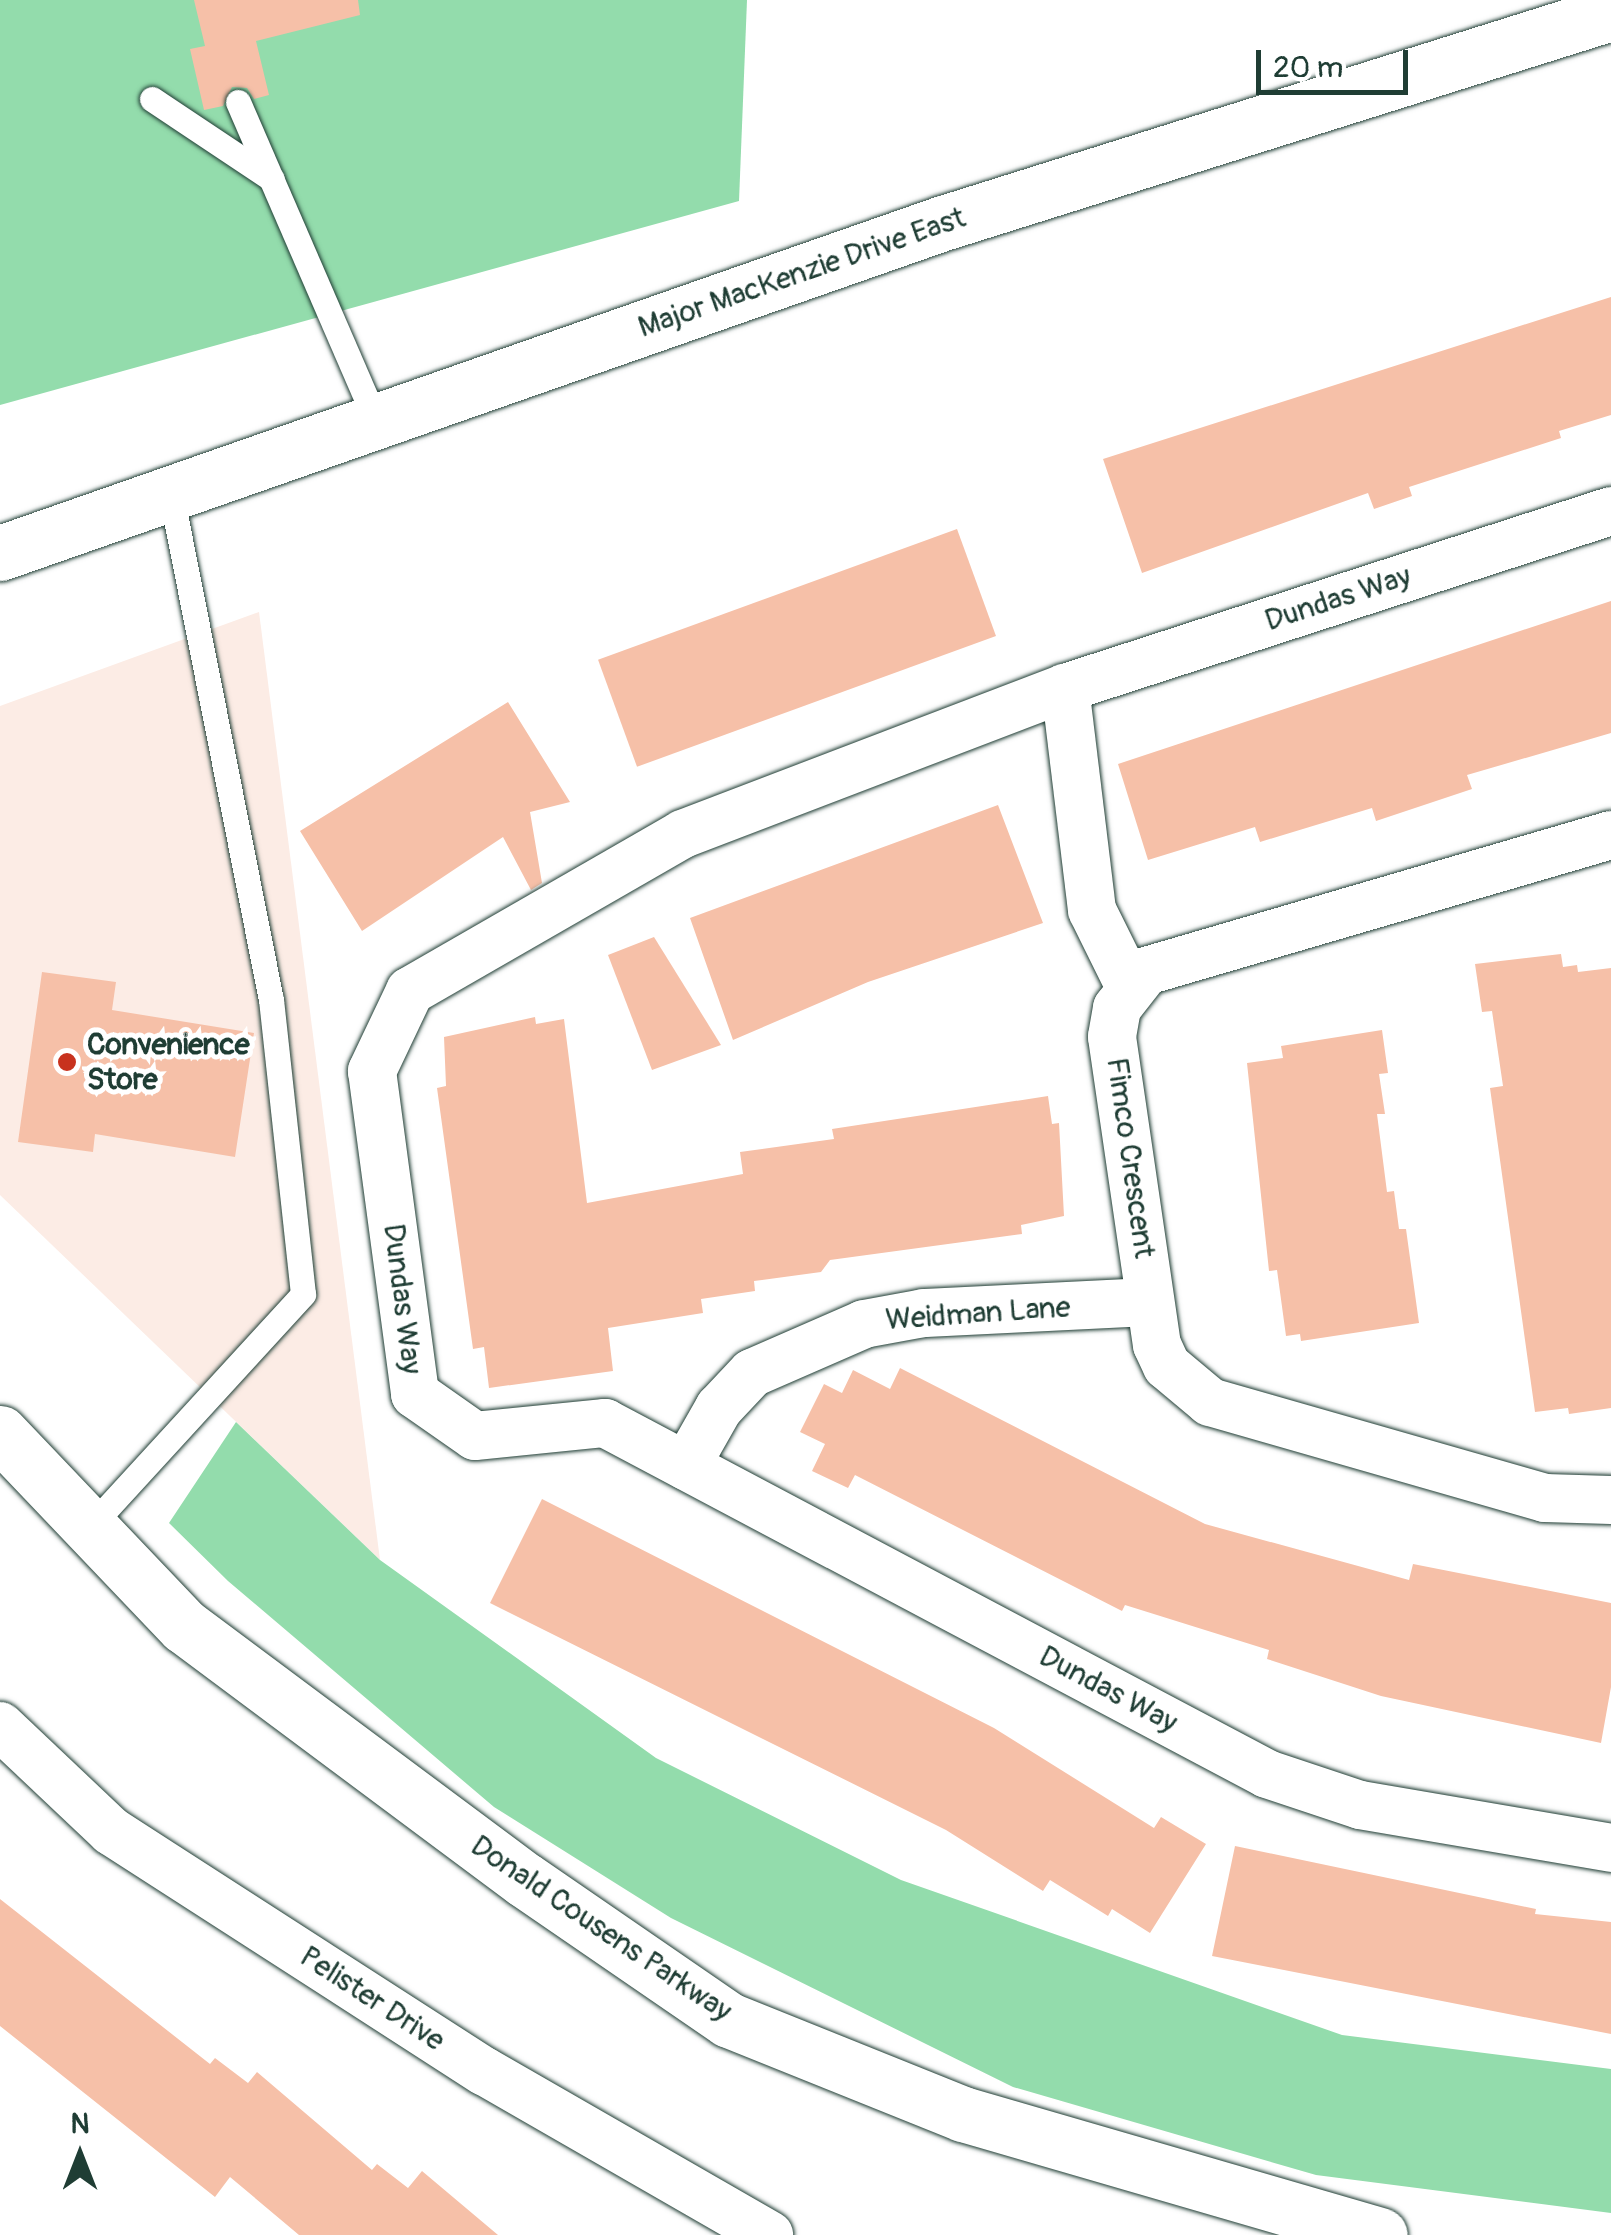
<!DOCTYPE html>
<style>
body{margin:0}
#map{position:relative;width:1611px;height:2235px;overflow:hidden;background:#fff;font-family:Pangolin,sans-serif}
div>[style]{position:absolute}
.built>*{inset:0;background:#fcece5}
.green>*{inset:0;background:#93dcac}
.building>*{inset:0;background:#f6c0a8;transform-origin:0 0}
.roads{filter:drop-shadow(0 0 2px #1f3d34) drop-shadow(0 0 2px #1f3d34)}
.lane>*{height:25px;margin:-12.5px;padding:0 12.5px;transform-origin:12.5px;border-radius:12.5px;background:#fff}
.street>*{height:48px;margin:-24px;padding:0 24px;transform-origin:24px;border-radius:24px;background:#fff}
.secondary>*{height:55px;margin:-27.5px;padding:0 27.5px;transform-origin:27.5px;border-radius:27.5px;background:#fff}
.dots>*{width:28px;height:28px;translate:-50% -50%;box-sizing:border-box;border:5px solid #fff;border-radius:50%}
span{translate:-50% -50%;white-space:nowrap;text-align:center;line-height:1.15;-webkit-text-stroke:10px #fff;paint-order:stroke}
.street-label{font-size:30px;color:#1f3d34}
.poi-label{font-size:30px;color:#1f3d34;font-weight:700}
.left{translate:0 -50%;text-align:left}
.north{position:absolute;left:30px;top:2105px;width:100px;height:100px;-webkit-text-stroke:8px #fff;paint-order:stroke;rotate:0deg;font-size:28px;font-weight:700;line-height:40px;text-align:center;color:#1f3d34}
.north::after{content:'';display:block;margin:auto;width:35px;height:45px;background:#1f3d34;clip-path:polygon(50% 0,100% 100%,50% 72%,0 100%)}
.scale{position:absolute;left:1256px;top:50px;width:152px;height:45px;box-sizing:border-box;border:5px solid #1f3d34;border-top:0;padding-left:12px;font-size:30px;line-height:35px;white-space:nowrap;color:#1f3d34;-webkit-text-stroke:8px #fff;paint-order:stroke}
</style>
<div id="map">
<div class="built">
<div style="clip-path:polygon(259px 612px,380px 1560px,0 1195px,0 706px)"></div>
</div>
<div class="green">
<div style="clip-path:polygon(0 0,747px 0,739px 201px,0 405px)"></div>
<div style="clip-path:polygon(236px 1422px,380px 1560px,656px 1758px,901px 1880px,1342px 2035px,1611px 2069px,1611px 2213px,1316px 2175px,1013px 2087px,671px 1918px,494px 1807px,228px 1581px,169px 1523px)"></div>
</div>
<div class="building">
<div style="clip-path:polygon(194px 0,358px 0,360px 15px,256px 41px,269px 95px,254px 99px,247px 88px,232px 87px,223px 106px,204px 110px,190px 49px,205px 46px)"></div>
<div style="clip-path:polygon(1611px 297px,1611px 415px,1559px 431px,1561px 438px,1409px 487px,1412px 496px,1374px 509px,1368px 493px,1142px 573px,1103px 459px)"></div>
<div style="left:957px;top:529px;width:114px;height:382px;rotate:70deg"></div>
<div style="clip-path:polygon(1611px 601px,1611px 733px,1467px 775px,1472px 789px,1376px 821px,1372px 808px,1260px 842px,1255px 827px,1148px 860px,1118px 764px)"></div>
<div style="clip-path:polygon(508px 702px,570px 802px,530px 812px,542px 883px,531px 890px,503px 837px,362px 931px,300px 831px)"></div>
<div style="clip-path:polygon(998px 805px,1043px 923px,868px 982px,733px 1040px,690px 918px)"></div>
<div style="clip-path:polygon(654px 937px,721px 1045px,652px 1070px,608px 955px)"></div>
<div style="clip-path:polygon(1561px 954px,1563px 967px,1577px 965px,1578px 972px,1611px 968px,1611px 1408px,1569px 1414px,1568px 1408px,1535px 1412px,1490px 1088px,1503px 1086px,1492px 1011px,1482px 1012px,1475px 964px)"></div>
<div style="clip-path:polygon(42px 972px,116px 982px,112px 1010px,254px 1033px,235px 1157px,95px 1134px,93px 1152px,18px 1142px)"></div>
<div style="clip-path:polygon(535px 1017px,536px 1024px,564px 1019px,587px 1203px,743px 1174px,740px 1152px,834px 1139px,832px 1129px,1048px 1096px,1052px 1124px,1059px 1123px,1064px 1216px,1021px 1225px,1022px 1234px,830px 1260px,821px 1272px,754px 1281px,755px 1291px,701px 1299px,703px 1313px,608px 1328px,613px 1371px,489px 1388px,484px 1347px,473px 1349px,437px 1088px,446px 1086px,444px 1037px)"></div>
<div style="clip-path:polygon(1382px 1030px,1388px 1073px,1379px 1074px,1385px 1114px,1377px 1114px,1387px 1192px,1394px 1191px,1399px 1229px,1406px 1229px,1419px 1323px,1301px 1341px,1300px 1334px,1286px 1336px,1277px 1270px,1269px 1271px,1247px 1063px,1283px 1058px,1281px 1046px)"></div>
<div style="clip-path:polygon(900px 1368px,1205px 1524px,1409px 1580px,1413px 1564px,1611px 1603px,1611px 1687px,1601px 1743px,1381px 1696px,1267px 1659px,1269px 1650px,1125px 1605px,1122px 1611px,855px 1475px,848px 1488px,812px 1471px,825px 1444px,800px 1432px,824px 1384px,842px 1393px,853px 1370px,890px 1389px)"></div>
<div style="clip-path:polygon(542px 1499px,994px 1728px,1154px 1828px,1161px 1817px,1206px 1844px,1150px 1933px,1112px 1909px,1108px 1916px,1050px 1880px,1043px 1891px,946px 1830px,490px 1603px)"></div>
<div style="clip-path:polygon(1235px 1846px,1536px 1909px,1535px 1914px,1611px 1922px,1611px 2034px,1212px 1956px)"></div>
<div style="clip-path:polygon(0 1899px,210px 2064px,215px 2058px,248px 2083px,257px 2072px,372px 2170px,377px 2164px,408px 2188px,422px 2171px,498px 2235px,299px 2235px,230px 2177px,215px 2197px,0 2026px)"></div>
</div>
<div class="roads">
<div class="lane">
<div style="left:152px;top:99px;width:144px;rotate:33.7deg"></div>
<div style="left:238px;top:102px;width:348px;rotate:66.6deg"></div>
<div style="left:87px;top:1530px;width:320px;rotate:-47.5deg"></div>
<div style="left:303px;top:1294px;width:296px;rotate:-96.2deg"></div>
<div style="left:271px;top:1000px;width:516px;rotate:-101.18deg"></div>
</div>
<div class="street">
<div style="left:1065px;top:688px;width:409px;rotate:159.1deg"></div>
<div style="left:683px;top:834px;width:315px;rotate:150.1deg"></div>
<div style="left:410px;top:991px;width:89px;rotate:115.4deg"></div>
<div style="left:372px;top:1071px;width:326px;rotate:82.4deg"></div>
<div style="left:415px;top:1394px;width:73px;rotate:35deg"></div>
<div style="left:475px;top:1436px;width:131px;rotate:-5.7deg"></div>
<div style="left:605px;top:1423px;width:749px;rotate:27.93deg"></div>
<div style="left:1267px;top:1774px;width:98px;rotate:18.4deg"></div>
<div style="left:1360px;top:1805px;width:255px;rotate:9.7deg"></div>
<div style="left:1611px;top:835px;width:484px;rotate:163.7deg"></div>
<div style="left:1146px;top:971px;width:47px;rotate:128.1deg"></div>
<div style="left:1117px;top:1008px;width:29px;rotate:100deg"></div>
<div style="left:1112px;top:1037px;width:311px;rotate:81.7deg"></div>
<div style="left:1157px;top:1345px;width:23px;rotate:65deg"></div>
<div style="left:1167px;top:1366px;width:56px;rotate:39.9deg"></div>
<div style="left:1210px;top:1402px;width:348px;rotate:16deg"></div>
<div style="left:1545px;top:1498px;width:66px;rotate:1.7deg"></div>
<div style="left:1131px;top:989px;width:88px;rotate:-116.3deg"></div>
<div style="left:1092px;top:910px;width:224px;rotate:-96.9deg"></div>
<div style="left:1065px;top:688px;width:574px;rotate:-17.96deg"></div>
<div style="left:686px;top:1466px;width:67px;rotate:-60.4deg"></div>
<div style="left:719px;top:1408px;width:48px;rotate:-46.7deg"></div>
<div style="left:752px;top:1373px;width:122px;rotate:-23.6deg"></div>
<div style="left:864px;top:1324px;width:61px;rotate:-10.4deg"></div>
<div style="left:924px;top:1313px;width:226px;rotate:-2.8deg"></div>
<div style="left:0;top:1726px;width:153px;rotate:43.4deg"></div>
<div style="left:111px;top:1831px;width:444px;rotate:32.8deg"></div>
<div style="left:484px;top:2071px;width:329px;rotate:29.9deg"></div>
</div>
<div class="secondary">
<div style="left:0;top:553px;width:999px;rotate:-19.29deg"></div>
<div style="left:943px;top:223px;width:700px;rotate:-17.45deg"></div>
<div style="left:0;top:1433px;width:267px;rotate:46.4deg"></div>
<div style="left:184px;top:1626px;width:425px;rotate:36.7deg"></div>
<div style="left:525px;top:1880px;width:247px;rotate:34.5deg"></div>
<div style="left:729px;top:2020px;width:252px;rotate:21.9deg"></div>
<div style="left:963px;top:2114px;width:434px;rotate:16.2deg"></div>
</div>
</div>
<div class="dots">
<div style="left:67px;top:1062px;background:#c8321e"></div>
</div>
<div class="street-label">
<span style="left:802px;top:273px;rotate:-19deg">Major MacKenzie Drive East</span>
<span style="left:1338px;top:599px;rotate:-18deg">Dundas Way</span>
<span style="left:1130px;top:1158px;rotate:82deg">Fimco Crescent</span>
<span style="left:402px;top:1299px;rotate:83deg">Dundas Way</span>
<span style="left:978px;top:1314px;rotate:-4deg">Weidman Lane</span>
<span style="left:1108px;top:1690px;rotate:28deg">Dundas Way</span>
<span style="left:601px;top:1929px;rotate:34deg">Donald Cousens Parkway</span>
<span style="left:372px;top:1999px;rotate:33deg">Pelister Drive</span>
</div>
<div class="poi-label">
<span class="left" style="left:87px;top:1062px">Convenience<br>Store</span>
</div>
<div class="north">N</div>
<div class="scale">20 m</div>
</div>
